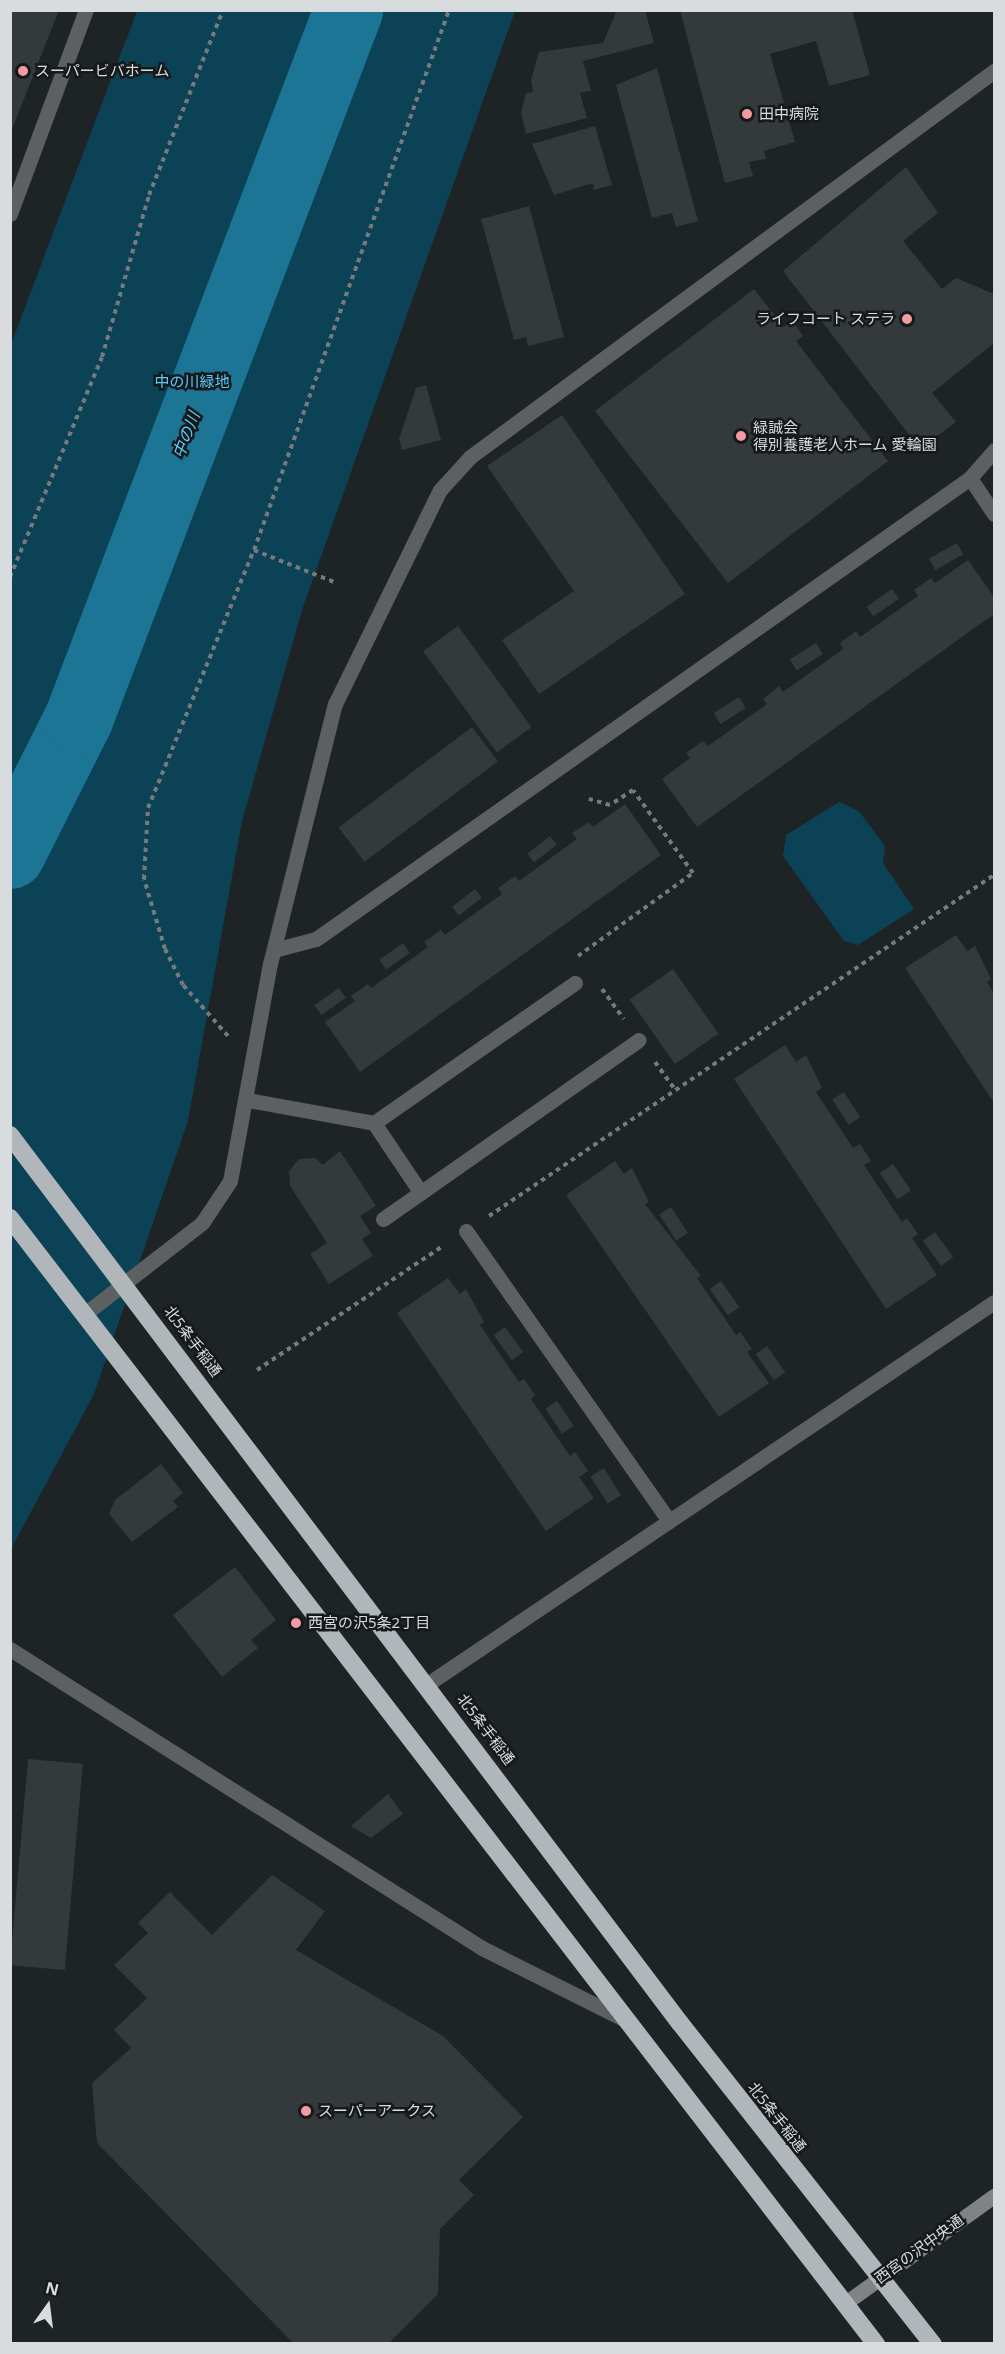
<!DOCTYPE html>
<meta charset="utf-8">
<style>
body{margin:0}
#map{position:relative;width:1005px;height:2354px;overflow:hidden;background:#1e2325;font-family:"Noto Sans","Noto Sans JP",sans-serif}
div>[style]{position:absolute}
.green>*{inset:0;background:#0c4255}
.river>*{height:69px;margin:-34.5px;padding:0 34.5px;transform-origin:34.5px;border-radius:34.5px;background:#1c7594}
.building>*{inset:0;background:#34393c;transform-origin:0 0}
.path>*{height:4px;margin-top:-2px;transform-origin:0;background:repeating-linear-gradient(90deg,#767a7c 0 4.5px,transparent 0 9px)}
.lane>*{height:15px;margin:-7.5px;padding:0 7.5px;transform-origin:7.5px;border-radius:7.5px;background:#5d6061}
.street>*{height:15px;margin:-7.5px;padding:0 7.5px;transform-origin:7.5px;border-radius:7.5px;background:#5d6061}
.secondary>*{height:15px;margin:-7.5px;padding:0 7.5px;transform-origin:7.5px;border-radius:7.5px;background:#7f8385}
.highway>*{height:18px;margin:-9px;padding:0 9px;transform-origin:9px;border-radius:9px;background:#b0b6b9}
.dots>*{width:16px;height:16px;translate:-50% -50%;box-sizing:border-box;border:3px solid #15191b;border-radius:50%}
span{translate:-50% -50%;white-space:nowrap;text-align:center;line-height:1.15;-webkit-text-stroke:5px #15191b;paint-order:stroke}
.poi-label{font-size:15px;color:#d9dcde}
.left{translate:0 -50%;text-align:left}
.right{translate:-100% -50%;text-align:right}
.park-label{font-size:15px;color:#57cdfa}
.street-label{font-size:15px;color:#d9dcde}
.water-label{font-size:16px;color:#5bd1fe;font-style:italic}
.frame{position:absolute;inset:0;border:12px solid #d9dcde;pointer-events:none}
.north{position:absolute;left:18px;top:2276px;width:60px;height:60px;-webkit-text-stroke:4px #15191b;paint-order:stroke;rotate:14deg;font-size:16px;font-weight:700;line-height:24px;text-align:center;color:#d9dcde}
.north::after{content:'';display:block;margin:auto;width:21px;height:27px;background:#d9dcde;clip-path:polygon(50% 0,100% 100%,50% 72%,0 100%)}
</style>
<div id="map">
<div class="green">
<div style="clip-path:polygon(137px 11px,515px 11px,303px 607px,242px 821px,188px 1121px,94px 1394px,11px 1549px,11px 344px)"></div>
<div style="clip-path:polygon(839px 802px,859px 811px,885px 846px,883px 863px,914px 909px,858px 945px,844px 941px,783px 856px,786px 835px)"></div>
</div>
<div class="river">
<div style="left:10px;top:854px;width:151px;rotate:-63.3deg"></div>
<div style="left:78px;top:719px;width:759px;rotate:-69.15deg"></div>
</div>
<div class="building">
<div style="clip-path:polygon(10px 10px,59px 10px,11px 132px,10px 132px)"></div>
<div style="clip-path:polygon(617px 10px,645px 10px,654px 43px,583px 61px,591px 91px,580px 93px,587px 118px,526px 134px,521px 113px,526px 93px,533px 92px,531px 80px,539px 52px,603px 43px)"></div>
<div style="clip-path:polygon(680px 10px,852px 10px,870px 75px,829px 86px,816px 41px,770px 54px,795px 142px,764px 151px,766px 159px,749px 162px,753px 176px,725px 183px)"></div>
<div style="clip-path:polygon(657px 68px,698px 221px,676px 227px,672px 213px,652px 218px,616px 85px)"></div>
<div style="clip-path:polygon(595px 126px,612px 185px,594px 190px,593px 183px,554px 195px,532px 144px)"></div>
<div style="clip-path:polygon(906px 167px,938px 213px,903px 241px,942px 289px,956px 278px,994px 294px,994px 343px,932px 393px,956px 422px,920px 449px,783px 271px)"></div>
<div style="clip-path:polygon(529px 206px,564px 337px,528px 346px,526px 337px,514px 340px,481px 219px)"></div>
<div style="clip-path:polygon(754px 289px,784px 327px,792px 320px,803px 336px,796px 341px,888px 461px,728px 583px,595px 411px)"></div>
<div style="clip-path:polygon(426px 385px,441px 440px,402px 450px,399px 439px,416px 388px)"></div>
<div style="clip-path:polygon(562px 415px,685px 594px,539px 694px,502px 640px,574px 591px,487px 466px)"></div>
<div style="left:957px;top:543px;width:13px;height:32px;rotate:61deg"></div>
<div style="clip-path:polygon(968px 560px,994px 597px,994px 614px,697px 827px,662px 779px,690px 758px,686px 753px,703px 741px,708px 746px,767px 704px,763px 699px,779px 686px,783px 692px,843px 649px,840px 643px,856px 631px,860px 637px,918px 596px,914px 590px,931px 578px,935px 583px)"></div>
<div style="left:892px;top:589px;width:12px;height:31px;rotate:55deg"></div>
<div style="left:458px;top:626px;width:125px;height:43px;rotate:54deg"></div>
<div style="left:816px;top:643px;width:13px;height:31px;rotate:58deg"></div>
<div style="left:739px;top:697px;width:13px;height:30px;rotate:58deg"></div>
<div style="left:472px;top:727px;width:43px;height:167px;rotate:53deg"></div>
<div style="clip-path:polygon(625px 804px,661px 855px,360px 1072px,325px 1022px,355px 1001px,351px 996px,368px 984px,371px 988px,428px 947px,424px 942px,441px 930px,445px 935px,502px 894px,498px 888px,515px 876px,519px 881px,577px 839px,572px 833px,589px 822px,593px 827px)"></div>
<div style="left:550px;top:836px;width:11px;height:29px;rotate:52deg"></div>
<div style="left:475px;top:889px;width:11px;height:29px;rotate:52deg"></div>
<div style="clip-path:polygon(956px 935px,967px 951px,975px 946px,991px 979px,987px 982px,994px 994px,994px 1103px,905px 968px)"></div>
<div style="left:403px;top:943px;width:12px;height:29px;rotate:55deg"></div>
<div style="left:673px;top:969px;width:79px;height:53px;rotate:55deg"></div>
<div style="left:339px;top:988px;width:12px;height:30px;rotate:55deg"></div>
<div style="clip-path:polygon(785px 1045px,796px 1062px,806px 1055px,822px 1088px,816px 1092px,853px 1148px,860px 1144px,871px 1161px,864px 1165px,902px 1222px,907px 1218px,918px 1234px,912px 1238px,937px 1275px,886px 1309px,734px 1079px)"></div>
<div style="left:844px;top:1092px;width:30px;height:14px;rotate:57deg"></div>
<div style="clip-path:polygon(340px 1151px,376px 1206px,360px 1216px,371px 1233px,362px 1239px,373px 1256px,329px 1284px,310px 1254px,327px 1243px,290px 1186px,289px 1171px,299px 1159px,315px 1158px,323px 1165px)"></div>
<div style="clip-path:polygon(615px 1161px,624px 1174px,632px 1168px,649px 1202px,645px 1204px,701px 1276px,697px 1278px,736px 1335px,740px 1332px,752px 1349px,747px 1352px,769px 1383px,719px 1417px,566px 1195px)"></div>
<div style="left:893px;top:1164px;width:32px;height:16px;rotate:56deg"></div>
<div style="left:671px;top:1207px;width:31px;height:14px;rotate:57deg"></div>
<div style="left:935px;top:1232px;width:31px;height:15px;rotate:54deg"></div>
<div style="clip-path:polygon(448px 1278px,460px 1294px,466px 1289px,484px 1322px,480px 1325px,519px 1382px,524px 1379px,535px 1395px,531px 1399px,570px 1456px,575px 1452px,588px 1471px,579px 1477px,594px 1498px,546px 1531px,397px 1313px)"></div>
<div style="left:721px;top:1281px;width:32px;height:14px;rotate:55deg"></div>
<div style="left:505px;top:1327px;width:31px;height:14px;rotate:54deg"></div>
<div style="left:767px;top:1346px;width:32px;height:14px;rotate:55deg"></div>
<div style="left:557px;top:1401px;width:30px;height:14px;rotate:56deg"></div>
<div style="clip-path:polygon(161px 1464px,183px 1493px,173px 1501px,178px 1507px,132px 1542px,109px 1514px,115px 1500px)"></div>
<div style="left:604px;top:1468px;width:32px;height:16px;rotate:58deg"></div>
<div style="clip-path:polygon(235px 1567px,276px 1620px,251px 1640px,258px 1648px,222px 1677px,173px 1615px)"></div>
<div style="left:28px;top:1759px;width:55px;height:207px;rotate:5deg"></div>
<div style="clip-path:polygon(388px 1794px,403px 1814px,371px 1838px,351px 1826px)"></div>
<div style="clip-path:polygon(272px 1875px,325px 1911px,296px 1950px,443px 2036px,523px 2117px,459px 2180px,474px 2195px,440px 2229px,438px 2294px,388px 2344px,294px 2344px,97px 2143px,92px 2083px,131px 2048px,114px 2030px,147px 1998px,114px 1965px,148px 1933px,138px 1923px,170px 1892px,212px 1935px)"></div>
</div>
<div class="path">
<div style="left:254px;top:550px;width:86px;rotate:21.8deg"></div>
<div style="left:10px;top:577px;width:238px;rotate:-67.3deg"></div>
<div style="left:102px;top:357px;width:169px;rotate:-73.8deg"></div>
<div style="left:149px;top:195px;width:199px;rotate:-68.2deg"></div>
<div style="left:578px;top:956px;width:142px;rotate:-35.8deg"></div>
<div style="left:693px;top:873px;width:102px;rotate:-125.9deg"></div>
<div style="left:633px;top:790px;width:27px;rotate:147deg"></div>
<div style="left:610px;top:805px;width:22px;rotate:-164deg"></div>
<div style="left:602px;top:989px;width:37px;rotate:54deg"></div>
<div style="left:228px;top:1036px;width:68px;rotate:-131.4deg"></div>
<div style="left:183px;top:985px;width:40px;rotate:-116.6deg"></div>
<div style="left:165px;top:949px;width:73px;rotate:-106.7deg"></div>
<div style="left:144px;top:879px;width:71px;rotate:-86.8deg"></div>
<div style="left:148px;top:808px;width:279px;rotate:-67.7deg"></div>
<div style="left:254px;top:550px;width:574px;rotate:-70.14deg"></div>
<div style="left:655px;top:1062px;width:34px;rotate:54deg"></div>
<div style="left:489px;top:1216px;width:609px;rotate:-34.03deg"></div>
<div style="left:257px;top:1370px;width:224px;rotate:-33.7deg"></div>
</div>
<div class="lane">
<div style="left:970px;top:478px;width:37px;rotate:-49deg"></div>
<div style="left:248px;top:1100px;width:128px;rotate:10.3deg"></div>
<div style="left:374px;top:1123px;width:245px;rotate:-34.9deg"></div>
<div style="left:374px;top:1123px;width:84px;rotate:56.1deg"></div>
<div style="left:383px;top:1219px;width:312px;rotate:-35deg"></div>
<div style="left:466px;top:1231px;width:353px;rotate:55deg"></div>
</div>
<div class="street">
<div style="left:10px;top:214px;width:218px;rotate:-69.6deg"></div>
<div style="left:274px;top:950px;width:43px;rotate:-14.7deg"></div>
<div style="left:316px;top:939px;width:800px;rotate:-35.18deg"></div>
<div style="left:970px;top:478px;width:43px;rotate:56.3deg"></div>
<div style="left:86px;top:1313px;width:147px;rotate:-37.8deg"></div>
<div style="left:202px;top:1223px;width:50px;rotate:-56.3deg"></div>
<div style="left:230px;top:1181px;width:221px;rotate:-79.6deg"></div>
<div style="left:270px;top:964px;width:268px;rotate:-76deg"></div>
<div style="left:335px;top:704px;width:238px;rotate:-63.9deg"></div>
<div style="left:440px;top:490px;width:45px;rotate:-47.7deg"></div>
<div style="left:470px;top:457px;width:651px;rotate:-36.38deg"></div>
<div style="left:10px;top:1649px;width:559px;rotate:32.35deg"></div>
<div style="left:482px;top:1948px;width:159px;rotate:26.6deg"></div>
<div style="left:429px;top:1683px;width:681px;rotate:-33.99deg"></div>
</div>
<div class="secondary">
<div style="left:844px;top:2304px;width:185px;rotate:-35.8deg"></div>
</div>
<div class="highway">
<div style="left:10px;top:1135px;width:1112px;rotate:52.97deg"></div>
<div style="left:680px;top:2023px;width:409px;rotate:51.8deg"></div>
<div style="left:10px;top:1218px;width:1421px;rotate:52.44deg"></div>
</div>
<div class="dots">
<div style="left:23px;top:71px;background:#f49b9f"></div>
<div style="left:747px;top:114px;background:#f49b9f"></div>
<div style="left:907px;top:319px;background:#f49b9f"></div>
<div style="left:741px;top:436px;background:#f49b9f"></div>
<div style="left:296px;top:1623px;background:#f49b9f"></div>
<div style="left:306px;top:2111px;background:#f49b9f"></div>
</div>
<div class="poi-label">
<span class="left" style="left:35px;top:71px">スーパービバホーム</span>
<span class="left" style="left:759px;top:114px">田中病院</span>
<span class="right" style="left:895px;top:319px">ライフコート ステラ</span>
<span class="left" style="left:753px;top:436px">緑誠会<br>得別養護老人ホーム 愛輪園</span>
<span class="left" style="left:308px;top:1623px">西宮の沢5条2丁目</span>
<span class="left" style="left:318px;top:2111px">スーパーアークス</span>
</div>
<div class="park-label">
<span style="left:192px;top:382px">中の川緑地</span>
</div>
<div class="street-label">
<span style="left:193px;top:1341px;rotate:53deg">北5条手稲通</span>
<span style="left:486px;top:1729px;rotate:53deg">北5条手稲通</span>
<span style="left:777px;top:2117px;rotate:52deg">北5条手稲通</span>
<span style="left:919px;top:2249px;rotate:-36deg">西宮の沢中央通</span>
</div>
<div class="water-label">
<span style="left:186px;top:435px;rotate:-69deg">中の川</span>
</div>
<div class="frame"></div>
<div class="north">N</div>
</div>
